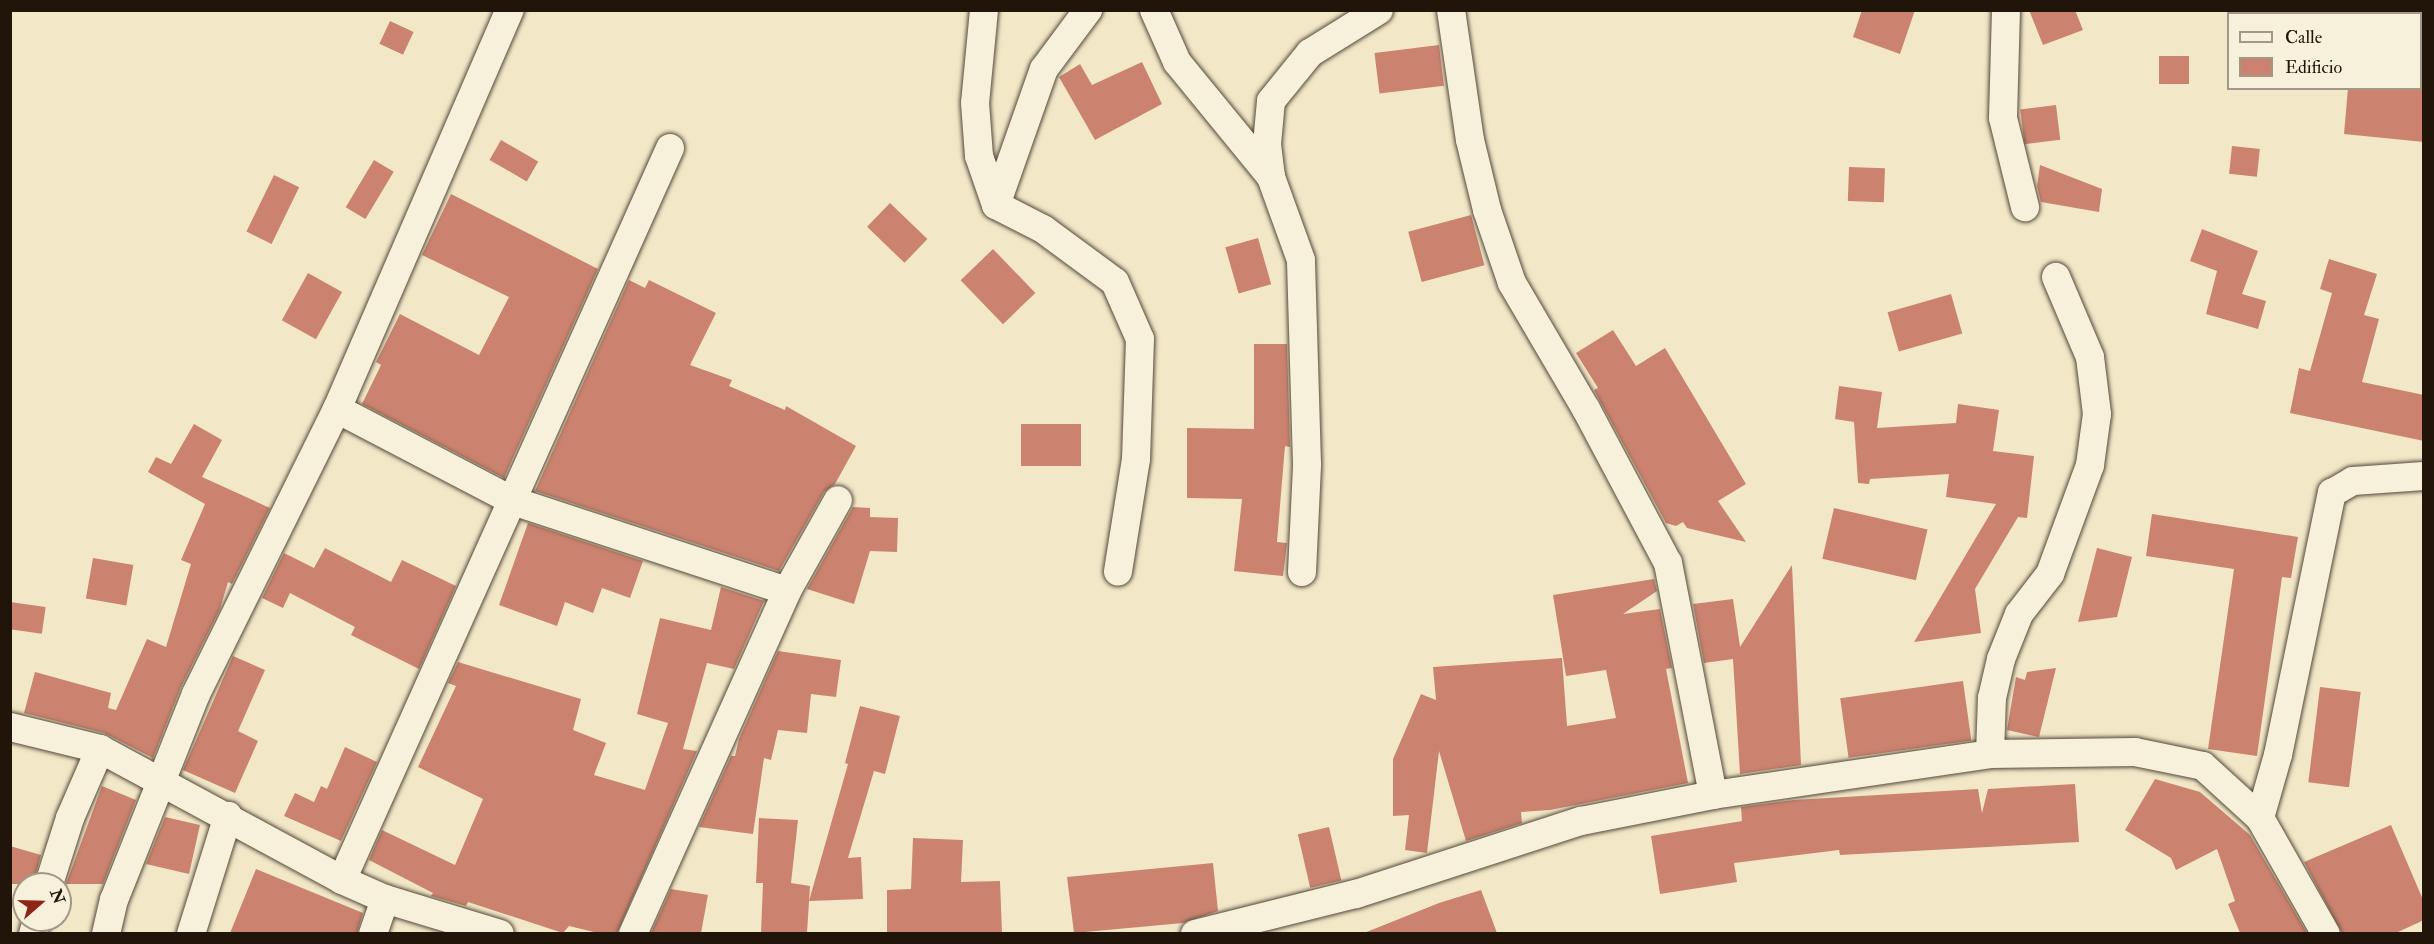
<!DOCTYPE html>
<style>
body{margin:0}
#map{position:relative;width:2434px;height:944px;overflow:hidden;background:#f2e8c8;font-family:"IM FELL Double Pica",serif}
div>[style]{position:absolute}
.building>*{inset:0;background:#cb836f;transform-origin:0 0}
.roads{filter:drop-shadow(0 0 2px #554939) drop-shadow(0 0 2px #554939)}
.street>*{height:28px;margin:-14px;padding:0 14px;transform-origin:14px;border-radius:14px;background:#f7f0db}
span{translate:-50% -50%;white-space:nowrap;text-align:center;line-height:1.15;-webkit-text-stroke:4.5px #f7f0db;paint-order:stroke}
.frame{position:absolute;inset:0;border:12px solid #211409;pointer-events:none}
.legend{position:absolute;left:2227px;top:12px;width:195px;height:78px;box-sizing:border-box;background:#f7f0db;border:2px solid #a19887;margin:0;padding:8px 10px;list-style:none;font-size:18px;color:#211409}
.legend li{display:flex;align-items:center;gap:12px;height:30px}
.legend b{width:30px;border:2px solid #a19887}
.north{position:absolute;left:12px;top:872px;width:60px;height:60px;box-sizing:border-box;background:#f7f0db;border:2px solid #a19887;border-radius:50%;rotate:70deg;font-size:16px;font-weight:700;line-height:24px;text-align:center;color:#211409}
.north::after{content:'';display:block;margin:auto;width:21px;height:27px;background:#8f2418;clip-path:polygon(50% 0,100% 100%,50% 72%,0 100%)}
</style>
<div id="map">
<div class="building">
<div style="clip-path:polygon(1862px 10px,1915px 10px,1900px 54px,1853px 37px)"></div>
<div style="clip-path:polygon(2029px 10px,2075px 10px,2083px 30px,2043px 45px)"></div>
<div style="left:390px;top:21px;width:26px;height:25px;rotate:25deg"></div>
<div style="left:1439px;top:45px;width:41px;height:65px;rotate:83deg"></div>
<div style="left:2159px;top:56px;width:30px;height:28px"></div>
<div style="clip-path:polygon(1142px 62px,1162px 104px,1095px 140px,1059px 77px,1080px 64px,1092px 85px)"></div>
<div style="clip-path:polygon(2348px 88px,2424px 88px,2424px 142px,2344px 134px)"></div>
<div style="left:2056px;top:105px;width:35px;height:36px;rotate:83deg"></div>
<div style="left:501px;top:140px;width:43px;height:23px;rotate:30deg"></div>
<div style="left:2232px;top:146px;width:28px;height:28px;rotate:6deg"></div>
<div style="left:374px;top:160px;width:23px;height:55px;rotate:31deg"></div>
<div style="clip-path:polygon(2040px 165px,2102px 189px,2099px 212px,2041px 202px,2037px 186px)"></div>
<div style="left:1849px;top:167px;width:36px;height:34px;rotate:2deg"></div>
<div style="left:274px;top:175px;width:28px;height:63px;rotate:26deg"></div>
<div style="clip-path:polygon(451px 194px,598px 269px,504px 478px,362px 404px,381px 365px,376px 362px,400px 314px,479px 355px,509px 297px,422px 255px)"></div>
<div style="left:890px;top:203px;width:52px;height:33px;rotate:44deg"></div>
<div style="left:1471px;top:215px;width:52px;height:65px;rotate:75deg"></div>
<div style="clip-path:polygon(2202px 229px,2258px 251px,2242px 294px,2266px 301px,2258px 329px,2206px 314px,2217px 271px,2190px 261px)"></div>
<div style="left:1258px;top:238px;width:48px;height:34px;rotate:74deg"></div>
<div style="left:993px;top:249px;width:61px;height:45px;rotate:46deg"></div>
<div style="clip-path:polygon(2329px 259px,2377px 274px,2364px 315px,2379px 319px,2362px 382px,2424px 395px,2424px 441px,2290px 413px,2299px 368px,2310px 371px,2332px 293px,2320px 289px)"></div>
<div style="left:308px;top:273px;width:39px;height:54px;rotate:29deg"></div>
<div style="clip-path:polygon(629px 280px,645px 288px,649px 280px,716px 313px,690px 365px,732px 380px,729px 386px,785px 410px,786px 406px,856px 446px,835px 484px,824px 492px,779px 571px,535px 491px)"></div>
<div style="left:1951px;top:294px;width:41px;height:66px;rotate:74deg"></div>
<div style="clip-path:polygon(1613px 330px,1636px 366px,1665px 348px,1746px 484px,1718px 501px,1746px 542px,1687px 528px,1683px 522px,1676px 526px,1666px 523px,1594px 390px,1598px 388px,1576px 353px)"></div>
<div style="clip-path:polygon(1254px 344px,1287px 344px,1290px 447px,1285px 446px,1277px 542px,1287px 543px,1283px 576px,1234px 571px,1242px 499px,1187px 498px,1187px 428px,1254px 429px)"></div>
<div style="clip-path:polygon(1839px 386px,1882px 392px,1877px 428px,1956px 423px,1958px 404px,1999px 410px,1993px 451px,2034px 456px,2027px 518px,2018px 517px,1975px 589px,1981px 633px,1914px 642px,1996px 504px,1946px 497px,1949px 474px,1870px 479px,1869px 484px,1858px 483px,1854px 422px,1835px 419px)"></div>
<div style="clip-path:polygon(194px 424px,222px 440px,202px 477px,270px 508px,232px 584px,228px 582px,220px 609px,181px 687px,153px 758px,104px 733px,24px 713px,35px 672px,111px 693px,108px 708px,116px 710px,147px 639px,166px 647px,191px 564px,181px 560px,205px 504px,148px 472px,156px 457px,171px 464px)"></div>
<div style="left:1021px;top:424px;width:60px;height:42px"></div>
<div style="clip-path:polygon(853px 507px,870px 508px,870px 517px,898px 518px,897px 552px,870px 551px,854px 604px,807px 589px)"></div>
<div style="left:1834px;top:508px;width:96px;height:52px;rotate:13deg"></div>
<div style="clip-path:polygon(2152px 514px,2298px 537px,2291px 578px,2282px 577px,2257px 756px,2208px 749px,2234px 569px,2146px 556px)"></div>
<div style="clip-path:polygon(528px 523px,643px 561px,630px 598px,602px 588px,593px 613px,565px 602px,557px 626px,499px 605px)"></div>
<div style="clip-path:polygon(325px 548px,391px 582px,402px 560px,456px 586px,419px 669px,351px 635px,355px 627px,290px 593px,283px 608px,262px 598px,284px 553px,314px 568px)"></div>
<div style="clip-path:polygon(2097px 548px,2132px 557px,2117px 617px,2078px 622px)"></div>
<div style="left:93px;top:558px;width:41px;height:41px;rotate:10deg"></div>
<div style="clip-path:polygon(1792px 565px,1801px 765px,1740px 774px,1733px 659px,1704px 663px,1693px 604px,1733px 599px,1740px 647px)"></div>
<div style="clip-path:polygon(1654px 579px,1657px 591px,1623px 614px,1660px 609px,1672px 668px,1666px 669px,1688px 783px,1550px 810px,1521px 812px,1522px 823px,1466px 841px,1439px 751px,1427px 853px,1405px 850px,1409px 815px,1393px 816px,1393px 759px,1421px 694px,1436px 700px,1433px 667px,1562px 658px,1567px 726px,1616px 718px,1606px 670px,1566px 676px,1553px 595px)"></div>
<div style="clip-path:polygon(721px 587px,764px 601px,734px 669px,707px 663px,683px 749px,697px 751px,617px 933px,598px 933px,569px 926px,563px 933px,468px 902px,466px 906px,431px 896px,433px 893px,369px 860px,382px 830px,455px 865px,483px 799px,418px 767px,456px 686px,448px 683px,458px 662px,581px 699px,573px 730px,606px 743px,594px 775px,645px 790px,668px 723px,637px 714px,660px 618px,711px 630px)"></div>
<div style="left:10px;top:602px;width:36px;height:27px;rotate:8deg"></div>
<div style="clip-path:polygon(778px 651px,841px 660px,836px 697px,811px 694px,807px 733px,778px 730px,771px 760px,764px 758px,753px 834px,699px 827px,731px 756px,735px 756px,739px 739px)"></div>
<div style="clip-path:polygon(233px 656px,265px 670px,238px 731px,258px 741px,235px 793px,183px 770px)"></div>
<div style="clip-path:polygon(2056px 668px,2039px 737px,2007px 730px,2016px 677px,2025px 680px,2027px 672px)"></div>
<div style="left:1963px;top:681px;width:60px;height:124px;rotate:82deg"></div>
<div style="left:2320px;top:687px;width:41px;height:96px;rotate:7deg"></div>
<div style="clip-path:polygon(860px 706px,900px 716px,885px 774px,874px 771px,848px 858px,861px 857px,863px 899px,809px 901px,848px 764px,845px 763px)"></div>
<div style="clip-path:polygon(345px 747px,377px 762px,341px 841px,284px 816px,295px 793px,314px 802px,321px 786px,327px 789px)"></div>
<div style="clip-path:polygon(2155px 779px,2200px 792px,2250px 835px,2307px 933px,2240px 933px,2228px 904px,2235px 901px,2217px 849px,2176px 870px,2171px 858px,2125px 830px)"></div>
<div style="clip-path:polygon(2075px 784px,2079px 842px,1840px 855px,1839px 850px,1734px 863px,1737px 882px,1660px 894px,1651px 836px,1742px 821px,1741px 807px,1794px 800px,1978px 789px,1982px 813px,1988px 789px)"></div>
<div style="clip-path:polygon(102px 786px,136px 800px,103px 884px,66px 884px)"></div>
<div style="clip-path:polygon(165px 817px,200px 825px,189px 874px,146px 864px)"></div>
<div style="clip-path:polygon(759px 818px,798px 820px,791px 883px,810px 886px,807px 933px,761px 933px,763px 883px,756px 883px)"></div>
<div style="clip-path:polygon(2391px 825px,2424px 902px,2424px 920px,2396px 933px,2342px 933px,2304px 862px)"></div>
<div style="left:1329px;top:827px;width:55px;height:32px;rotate:77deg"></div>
<div style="clip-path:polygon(913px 838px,963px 840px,961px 882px,1000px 881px,1002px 933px,887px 933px,887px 890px,911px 889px)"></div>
<div style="clip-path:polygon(10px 846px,41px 855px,33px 884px,10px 884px)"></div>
<div style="clip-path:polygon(1213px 863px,1218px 911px,1183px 923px,1074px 933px,1067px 877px)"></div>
<div style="clip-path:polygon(256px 869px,363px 913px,357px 933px,230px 933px)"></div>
<div style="clip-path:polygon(671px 889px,708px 895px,701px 933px,651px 933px)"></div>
<div style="clip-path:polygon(1481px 890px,1497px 933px,1364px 933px,1439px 903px)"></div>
</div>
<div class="roads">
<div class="street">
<div style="left:984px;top:10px;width:93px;rotate:95.5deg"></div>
<div style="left:975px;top:103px;width:53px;rotate:85.7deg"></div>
<div style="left:979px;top:156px;width:52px;rotate:70.9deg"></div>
<div style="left:996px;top:205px;width:53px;rotate:27.1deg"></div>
<div style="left:1043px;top:229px;width:89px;rotate:36.4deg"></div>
<div style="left:1115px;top:282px;width:62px;rotate:66.3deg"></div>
<div style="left:1140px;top:339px;width:120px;rotate:91.9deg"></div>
<div style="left:1136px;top:459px;width:114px;rotate:99.1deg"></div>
<div style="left:1154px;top:10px;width:57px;rotate:66.1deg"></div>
<div style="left:1177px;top:62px;width:149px;rotate:50.7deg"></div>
<div style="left:1451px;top:10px;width:131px;rotate:81.7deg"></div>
<div style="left:1470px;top:140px;width:72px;rotate:76.3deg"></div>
<div style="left:1487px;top:210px;width:77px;rotate:71.1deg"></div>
<div style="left:1512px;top:283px;width:146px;rotate:59.6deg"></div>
<div style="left:1586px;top:409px;width:174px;rotate:62deg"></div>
<div style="left:1668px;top:563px;width:236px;rotate:79deg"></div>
<div style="left:2006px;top:10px;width:108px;rotate:91.6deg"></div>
<div style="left:2003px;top:118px;width:92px;rotate:76.1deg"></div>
<div style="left:996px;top:205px;width:144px;rotate:-70.6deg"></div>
<div style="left:1044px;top:69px;width:74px;rotate:-53.3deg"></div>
<div style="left:337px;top:409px;width:199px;rotate:27.6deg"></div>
<div style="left:513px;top:501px;width:288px;rotate:18.2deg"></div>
<div style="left:1302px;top:572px;width:108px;rotate:-87.3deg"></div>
<div style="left:1307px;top:464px;width:204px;rotate:-91.7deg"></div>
<div style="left:1301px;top:260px;width:88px;rotate:-109.9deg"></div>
<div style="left:1271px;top:177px;width:33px;rotate:-97deg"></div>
<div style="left:1267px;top:144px;width:43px;rotate:-84.7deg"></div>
<div style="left:1271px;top:101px;width:62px;rotate:-50.9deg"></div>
<div style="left:1310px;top:53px;width:81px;rotate:-31.9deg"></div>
<div style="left:10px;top:727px;width:93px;rotate:13.7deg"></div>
<div style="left:100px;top:749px;width:275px;rotate:28.4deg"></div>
<div style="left:342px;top:880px;width:47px;rotate:23.8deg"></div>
<div style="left:385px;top:899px;width:120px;rotate:16.9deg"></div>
<div style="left:1990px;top:754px;width:56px;rotate:-88deg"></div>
<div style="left:1992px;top:698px;width:40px;rotate:-77deg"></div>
<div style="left:2001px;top:659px;width:48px;rotate:-68.2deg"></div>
<div style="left:2019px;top:614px;width:51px;rotate:-52.2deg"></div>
<div style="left:2050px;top:574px;width:116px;rotate:-69.8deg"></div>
<div style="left:2090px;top:465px;width:51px;rotate:-82.2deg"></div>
<div style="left:2097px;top:414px;width:57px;rotate:-97deg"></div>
<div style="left:2090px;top:357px;width:87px;rotate:-113deg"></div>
<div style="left:2260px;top:818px;width:66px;rotate:-74.1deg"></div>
<div style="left:2278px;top:755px;width:268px;rotate:-78.4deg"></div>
<div style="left:2332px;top:493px;width:24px;rotate:-30deg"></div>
<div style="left:2353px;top:481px;width:71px;rotate:-4deg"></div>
<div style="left:342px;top:880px;width:802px;rotate:-65.86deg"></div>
<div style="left:49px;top:884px;width:69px;rotate:-72.3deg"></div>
<div style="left:70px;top:818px;width:75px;rotate:-66.5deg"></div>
<div style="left:33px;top:934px;width:15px;rotate:-74deg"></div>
<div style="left:106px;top:934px;width:35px;rotate:-77deg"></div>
<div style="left:114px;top:900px;width:222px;rotate:-68.3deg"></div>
<div style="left:196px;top:694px;width:318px;rotate:-63.7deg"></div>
<div style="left:337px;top:409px;width:435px;rotate:-66.6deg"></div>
<div style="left:191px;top:934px;width:124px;rotate:-72.6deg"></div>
<div style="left:373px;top:934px;width:37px;rotate:-71deg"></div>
<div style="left:633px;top:934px;width:376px;rotate:-65.8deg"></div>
<div style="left:787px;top:591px;width:104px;rotate:-60.7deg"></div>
<div style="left:1195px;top:934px;width:166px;rotate:-14deg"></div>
<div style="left:1356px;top:894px;width:237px;rotate:-18deg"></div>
<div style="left:1581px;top:821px;width:135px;rotate:-11.1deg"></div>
<div style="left:1713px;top:795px;width:280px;rotate:-8.4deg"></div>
<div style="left:1990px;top:754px;width:145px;rotate:-0.8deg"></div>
<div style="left:2135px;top:752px;width:69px;rotate:11.6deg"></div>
<div style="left:2203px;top:766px;width:77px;rotate:42.4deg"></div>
<div style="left:2260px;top:818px;width:133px;rotate:60.4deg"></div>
</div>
</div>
<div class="frame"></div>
<ul class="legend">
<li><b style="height:8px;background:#f7f0db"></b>Calle</li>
<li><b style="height:16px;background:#cb836f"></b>Edificio</li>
</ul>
<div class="north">N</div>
</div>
